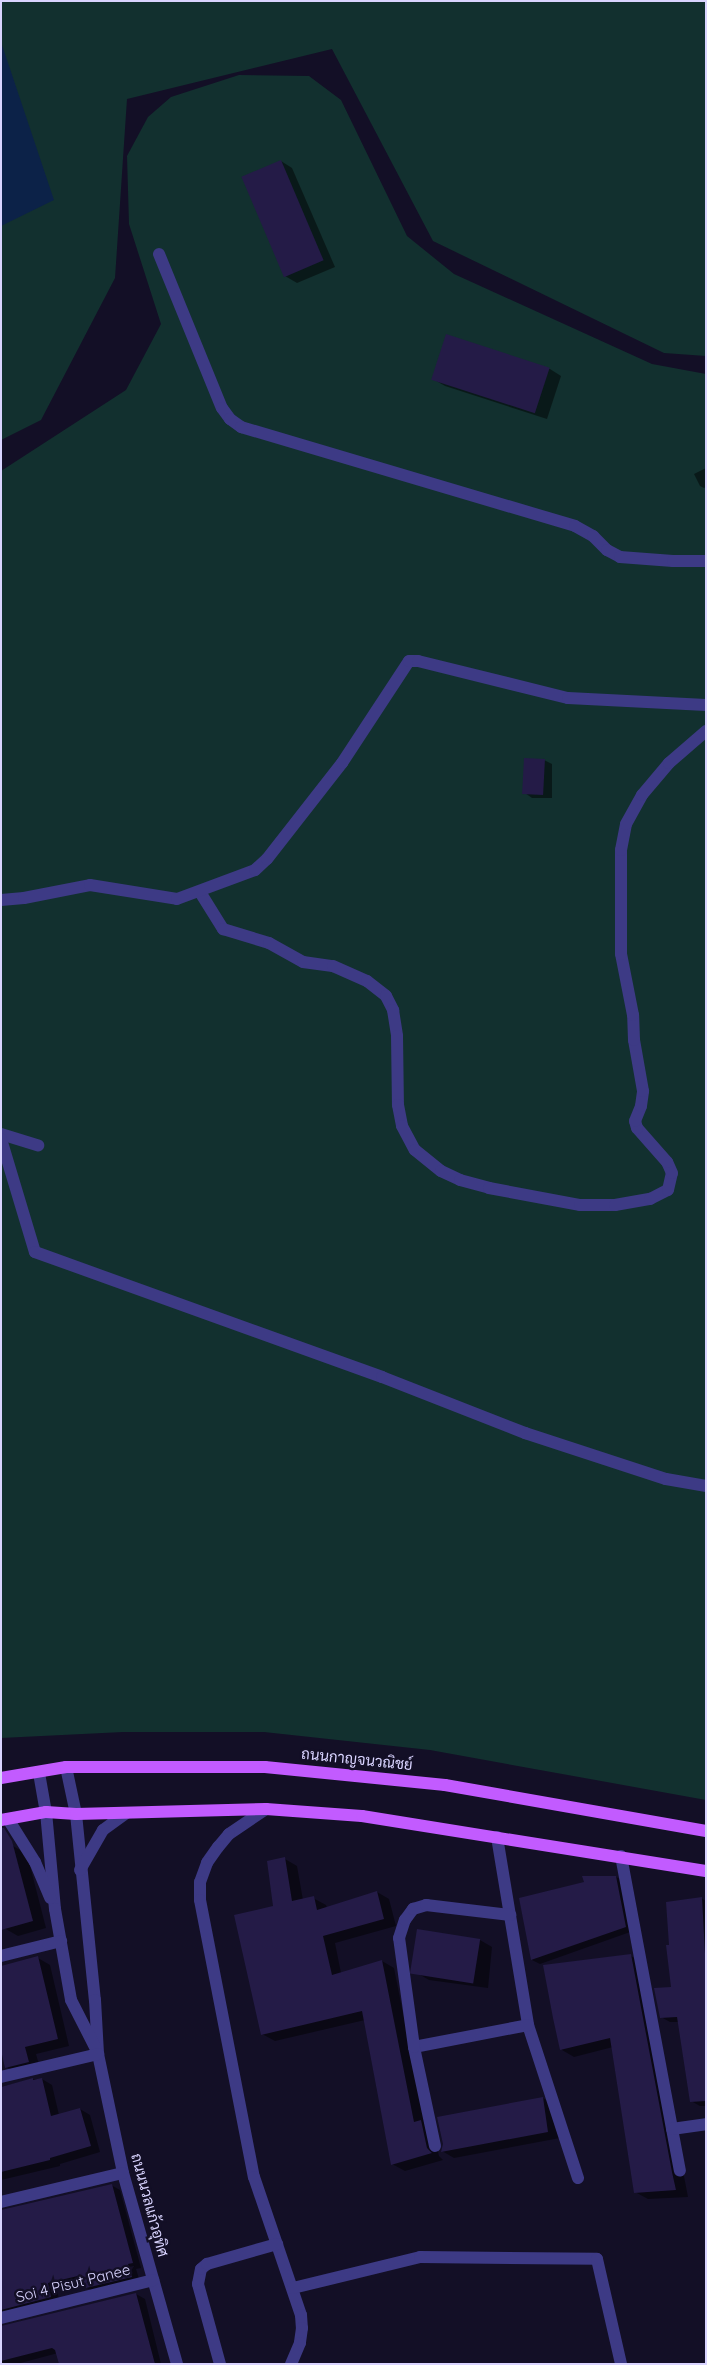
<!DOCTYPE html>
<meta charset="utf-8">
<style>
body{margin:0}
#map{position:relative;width:707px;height:2365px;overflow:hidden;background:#130f26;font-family:Quicksand,Sarabun,sans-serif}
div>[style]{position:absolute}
.green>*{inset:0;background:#12302f}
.water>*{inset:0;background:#0c2248}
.shadow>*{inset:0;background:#0007}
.building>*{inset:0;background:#241b47;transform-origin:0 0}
.minor>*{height:12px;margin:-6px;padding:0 6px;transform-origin:6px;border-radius:6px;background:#3d3a85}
.major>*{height:12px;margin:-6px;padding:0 6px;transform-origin:6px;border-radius:6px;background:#c25bff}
span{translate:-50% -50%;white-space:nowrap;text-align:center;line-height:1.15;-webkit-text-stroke:5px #130f26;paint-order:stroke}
.street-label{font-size:15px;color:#d9d4ff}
.frame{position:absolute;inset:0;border:2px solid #d9d4ff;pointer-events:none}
</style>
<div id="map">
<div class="green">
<div style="clip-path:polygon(1px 1px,706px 1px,706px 356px,664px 353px,433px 241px,332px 49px,127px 99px,115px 278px,41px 420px,1px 440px)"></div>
<div style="clip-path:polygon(239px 75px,309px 76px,341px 100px,407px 236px,454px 274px,652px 364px,706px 374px,706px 1800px,430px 1750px,264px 1732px,123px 1732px,1px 1738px,1px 471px,126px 390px,161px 324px,129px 224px,127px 156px,148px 117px,171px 97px)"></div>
</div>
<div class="water">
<div style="clip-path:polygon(1px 42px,54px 200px,1px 226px)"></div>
</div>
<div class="shadow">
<div style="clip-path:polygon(281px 161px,292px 168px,335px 267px,297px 283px,285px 276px)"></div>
<div style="clip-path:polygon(447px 336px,550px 369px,561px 376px,547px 419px,445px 386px,433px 379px)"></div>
<div style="clip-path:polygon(706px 468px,706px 487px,704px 488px,700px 486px,694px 474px)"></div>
<div style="clip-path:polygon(544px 760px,552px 764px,552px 798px,532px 798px,525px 793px)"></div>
<div style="clip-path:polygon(13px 1846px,27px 1854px,46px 1928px,18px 1936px,4px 1928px)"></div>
<div style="clip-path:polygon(285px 1859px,297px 1866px,303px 1900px,313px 1898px,326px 1905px,327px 1908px,377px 1892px,389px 1899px,396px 1926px,335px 1943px,341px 1973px,382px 1961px,394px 1968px,425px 2124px,433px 2129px,439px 2156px,443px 2160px,405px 2171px,392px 2164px,365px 2020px,275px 2041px,262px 2034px,274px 1907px)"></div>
<div style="clip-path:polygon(616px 1877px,624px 1881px,633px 1931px,540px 1964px,532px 1960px,521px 1899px)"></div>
<div style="clip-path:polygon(701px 1898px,706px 1901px,706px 2106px,700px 2106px,691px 2101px,679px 2022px,670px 2022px,661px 2017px,673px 1989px,671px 1947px)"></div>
<div style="clip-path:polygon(480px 1940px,492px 1947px,488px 1988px,429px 1980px,417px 1973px)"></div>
<div style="clip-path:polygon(631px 1956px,643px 1963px,688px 2197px,648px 2199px,635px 2192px,613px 2047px,574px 2057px,562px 2050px,545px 1966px)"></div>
<div style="clip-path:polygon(38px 1958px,50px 1965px,69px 2046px,36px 2054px,40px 2068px,18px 2074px,7px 2067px)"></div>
<div style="clip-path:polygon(32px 2079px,42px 2079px,52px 2085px,59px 2115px,80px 2109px,90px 2115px,100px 2152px,60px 2164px,60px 2166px,1px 2180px,1px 2087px)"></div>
<div style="clip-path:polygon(543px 2098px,554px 2105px,560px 2138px,454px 2158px,442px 2151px)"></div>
<div style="clip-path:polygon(111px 2185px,120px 2190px,141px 2268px,136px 2269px,140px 2282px,96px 2293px,87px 2288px,85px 2281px,56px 2288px,60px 2302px,4px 2317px,1px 2325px,2px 2327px,136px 2294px,145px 2299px,161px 2364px,60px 2364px,58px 2353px,17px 2364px,1px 2364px,1px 2211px)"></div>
</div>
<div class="building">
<div style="left:281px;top:160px;width:109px;height:43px;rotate:67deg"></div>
<div style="left:446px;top:334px;width:109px;height:48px;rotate:18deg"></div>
<div style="left:524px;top:758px;width:21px;height:36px;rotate:3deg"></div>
<div style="clip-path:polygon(1px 1828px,4px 1828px,12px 1841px,33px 1921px,1px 1930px)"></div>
<div style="clip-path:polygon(285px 1857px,292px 1901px,314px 1896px,317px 1910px,377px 1891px,384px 1919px,323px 1936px,332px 1975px,382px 1960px,414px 2122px,421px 2120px,427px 2148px,432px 2153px,391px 2165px,362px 2011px,261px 2035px,234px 1915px,273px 1906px,267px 1861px)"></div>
<div style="clip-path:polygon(582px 1876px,616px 1876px,626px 1927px,531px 1960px,519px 1898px,584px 1882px)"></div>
<div style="clip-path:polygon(702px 1897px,706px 1973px,706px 2101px,690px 2102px,677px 2017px,660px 2018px,654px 1988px,671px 1987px,666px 1945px,669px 1945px,666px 1902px)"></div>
<div style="left:417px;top:1929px;width:64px;height:45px;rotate:9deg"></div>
<div style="clip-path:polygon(631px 1954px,672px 2172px,676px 2190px,634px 2193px,610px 2038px,560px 2050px,553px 2018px,543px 1965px)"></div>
<div style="clip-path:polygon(38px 1956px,58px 2039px,25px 2047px,29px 2062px,5px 2068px,1px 2050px,1px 1966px)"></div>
<div style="clip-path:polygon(33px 2078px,33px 2080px,42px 2078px,51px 2116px,80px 2108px,91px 2146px,50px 2158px,50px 2160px,1px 2172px,1px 2087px)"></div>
<div style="clip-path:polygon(543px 2097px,548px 2132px,441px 2152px,443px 2144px,437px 2117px)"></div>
<div style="clip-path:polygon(112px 2184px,133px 2263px,128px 2264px,132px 2277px,86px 2288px,82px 2275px,48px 2283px,51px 2297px,1px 2310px,1px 2210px)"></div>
<div style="clip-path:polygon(136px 2293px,155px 2364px,59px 2364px,55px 2350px,52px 2348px,1px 2361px,1px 2326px)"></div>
</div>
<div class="minor">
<div style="left:159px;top:254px;width:166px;rotate:67.8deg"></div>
<div style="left:222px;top:408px;width:14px;rotate:54deg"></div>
<div style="left:230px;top:419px;width:14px;rotate:36deg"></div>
<div style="left:241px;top:427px;width:348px;rotate:16.5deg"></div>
<div style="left:575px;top:526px;width:21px;rotate:29deg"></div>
<div style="left:593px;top:536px;width:20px;rotate:45deg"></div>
<div style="left:607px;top:550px;width:15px;rotate:28deg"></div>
<div style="left:620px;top:557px;width:53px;rotate:4.3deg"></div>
<div style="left:673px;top:561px;width:33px"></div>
<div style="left:200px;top:892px;width:44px;rotate:58.1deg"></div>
<div style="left:223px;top:929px;width:48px;rotate:16.9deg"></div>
<div style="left:269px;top:943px;width:39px;rotate:29deg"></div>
<div style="left:303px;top:962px;width:30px;rotate:8deg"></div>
<div style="left:333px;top:966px;width:37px;rotate:24deg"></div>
<div style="left:367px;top:981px;width:24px;rotate:38deg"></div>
<div style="left:386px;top:996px;width:16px;rotate:63deg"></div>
<div style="left:393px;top:1010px;width:26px;rotate:81deg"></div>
<div style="left:397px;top:1036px;width:69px;rotate:89.2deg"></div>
<div style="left:398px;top:1105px;width:21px;rotate:79deg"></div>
<div style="left:402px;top:1126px;width:27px;rotate:62deg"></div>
<div style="left:415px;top:1150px;width:33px;rotate:39deg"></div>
<div style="left:441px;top:1171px;width:21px;rotate:25deg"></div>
<div style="left:460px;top:1180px;width:30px;rotate:15deg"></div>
<div style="left:489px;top:1188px;width:93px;rotate:10.6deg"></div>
<div style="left:580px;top:1205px;width:35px"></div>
<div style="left:615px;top:1205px;width:36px;rotate:-10deg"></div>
<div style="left:650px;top:1199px;width:20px;rotate:-27deg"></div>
<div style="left:668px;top:1190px;width:17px;rotate:-77deg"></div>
<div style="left:672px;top:1173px;width:12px;rotate:-114deg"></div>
<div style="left:667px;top:1162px;width:45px;rotate:-131.4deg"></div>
<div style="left:637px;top:1128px;width:7px;rotate:-106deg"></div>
<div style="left:635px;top:1121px;width:16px;rotate:-68deg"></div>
<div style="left:641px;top:1106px;width:15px;rotate:-82deg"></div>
<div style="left:643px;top:1091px;width:52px;rotate:-100deg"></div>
<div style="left:634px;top:1040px;width:25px;rotate:-92deg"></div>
<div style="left:633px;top:1015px;width:62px;rotate:-101.1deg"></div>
<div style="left:621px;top:954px;width:104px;rotate:-90deg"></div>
<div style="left:621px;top:850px;width:26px;rotate:-79deg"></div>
<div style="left:626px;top:824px;width:33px;rotate:-61deg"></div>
<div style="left:642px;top:795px;width:42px;rotate:-49.8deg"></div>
<div style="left:669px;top:763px;width:49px;rotate:-40.9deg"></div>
<div style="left:1px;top:900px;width:23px;rotate:-5deg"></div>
<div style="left:24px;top:898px;width:67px;rotate:-11.1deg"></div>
<div style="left:90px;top:885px;width:88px;rotate:9.1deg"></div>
<div style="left:177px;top:899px;width:83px;rotate:-20.4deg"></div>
<div style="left:255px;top:870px;width:16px;rotate:-43deg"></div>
<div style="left:267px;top:859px;width:122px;rotate:-52deg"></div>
<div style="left:342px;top:763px;width:122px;rotate:-56.7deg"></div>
<div style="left:409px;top:661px;width:9px"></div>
<div style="left:418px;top:661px;width:154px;rotate:13.9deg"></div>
<div style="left:568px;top:698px;width:138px;rotate:2.9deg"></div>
<div style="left:1px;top:1134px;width:39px;rotate:17deg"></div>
<div style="left:1px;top:1139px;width:118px;rotate:73.3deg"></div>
<div style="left:35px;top:1252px;width:369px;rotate:19.8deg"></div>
<div style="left:382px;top:1377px;width:154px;rotate:21.4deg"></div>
<div style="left:525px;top:1433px;width:148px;rotate:18.1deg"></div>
<div style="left:666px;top:1479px;width:41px;rotate:9.9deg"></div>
<div style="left:66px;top:1767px;width:48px;rotate:78deg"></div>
<div style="left:76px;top:1814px;width:187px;rotate:84.2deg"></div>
<div style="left:95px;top:2000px;width:54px;rotate:86.8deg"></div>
<div style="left:98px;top:2054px;width:122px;rotate:78.1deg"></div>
<div style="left:123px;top:2173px;width:198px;rotate:74.2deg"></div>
<div style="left:39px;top:1773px;width:40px;rotate:80deg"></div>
<div style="left:46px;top:1812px;width:97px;rotate:84.7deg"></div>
<div style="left:55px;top:1909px;width:92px;rotate:80deg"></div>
<div style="left:71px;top:2000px;width:55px;rotate:63deg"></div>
<div style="left:266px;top:1809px;width:45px;rotate:146deg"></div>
<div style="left:229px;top:1834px;width:17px;rotate:130deg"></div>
<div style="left:218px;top:1847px;width:19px;rotate:125deg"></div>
<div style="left:207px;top:1863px;width:20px;rotate:110deg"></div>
<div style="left:200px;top:1882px;width:18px;rotate:90deg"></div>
<div style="left:200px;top:1900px;width:282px;rotate:79deg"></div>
<div style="left:254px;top:2177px;width:146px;rotate:71.2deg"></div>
<div style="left:301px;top:2315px;width:13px;rotate:86deg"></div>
<div style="left:302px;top:2328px;width:15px;rotate:98deg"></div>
<div style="left:300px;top:2343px;width:23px;rotate:113deg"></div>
<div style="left:8px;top:1819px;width:51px;rotate:57.9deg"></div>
<div style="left:35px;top:1862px;width:39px;rotate:67deg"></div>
<div style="left:497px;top:1837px;width:191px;rotate:80.6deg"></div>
<div style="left:528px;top:2025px;width:161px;rotate:71.9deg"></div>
<div style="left:621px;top:1856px;width:320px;rotate:79.4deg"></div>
<div style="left:80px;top:1870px;width:46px;rotate:-60.1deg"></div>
<div style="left:103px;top:1830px;width:29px;rotate:-36deg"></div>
<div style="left:1px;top:1956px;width:62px;rotate:-14deg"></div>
<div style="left:414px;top:2047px;width:116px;rotate:-10.9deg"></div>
<div style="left:1px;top:2077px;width:100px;rotate:-13.3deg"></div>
<div style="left:672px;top:2129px;width:34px;rotate:-8deg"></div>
<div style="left:435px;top:2146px;width:101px;rotate:-102deg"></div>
<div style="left:414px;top:2047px;width:110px;rotate:-97.8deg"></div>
<div style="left:399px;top:1938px;width:19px;rotate:-72deg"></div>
<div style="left:405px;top:1920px;width:14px;rotate:-54deg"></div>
<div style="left:413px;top:1909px;width:14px;rotate:-17deg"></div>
<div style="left:426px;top:1905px;width:85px;rotate:6.8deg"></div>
<div style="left:1px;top:2202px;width:125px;rotate:-13.4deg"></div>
<div style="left:293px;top:2288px;width:131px;rotate:-13.7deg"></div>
<div style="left:420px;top:2257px;width:177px;rotate:0.6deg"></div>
<div style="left:597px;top:2259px;width:108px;rotate:77.1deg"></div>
<div style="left:1px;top:2318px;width:157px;rotate:-14deg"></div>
<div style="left:220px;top:2364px;width:83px;rotate:-105.4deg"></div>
<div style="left:198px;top:2284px;width:15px;rotate:-79deg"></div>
<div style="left:201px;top:2269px;width:8px;rotate:-40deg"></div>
<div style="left:207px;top:2264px;width:73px;rotate:-15.9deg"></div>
</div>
<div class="major">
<div style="left:1px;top:1778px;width:66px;rotate:-9.6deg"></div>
<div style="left:66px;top:1767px;width:199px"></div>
<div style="left:265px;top:1767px;width:181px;rotate:5.7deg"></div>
<div style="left:445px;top:1785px;width:265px;rotate:10deg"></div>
<div style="left:1px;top:1820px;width:46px;rotate:-10.1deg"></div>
<div style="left:46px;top:1812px;width:30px;rotate:4deg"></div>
<div style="left:76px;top:1814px;width:190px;rotate:-1.5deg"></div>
<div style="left:266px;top:1809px;width:96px;rotate:4.2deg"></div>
<div style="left:362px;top:1816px;width:348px;rotate:9.1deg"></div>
</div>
<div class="street-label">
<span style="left:357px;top:1759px;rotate:6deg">ถนนกาญจนวณิชย์</span>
<span style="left:150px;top:2205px;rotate:75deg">ถนนนวลแก้วอุทิศ</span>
<span style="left:73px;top:2283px;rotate:-14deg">Soi 4 Pisut Panee</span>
</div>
<div class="frame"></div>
</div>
